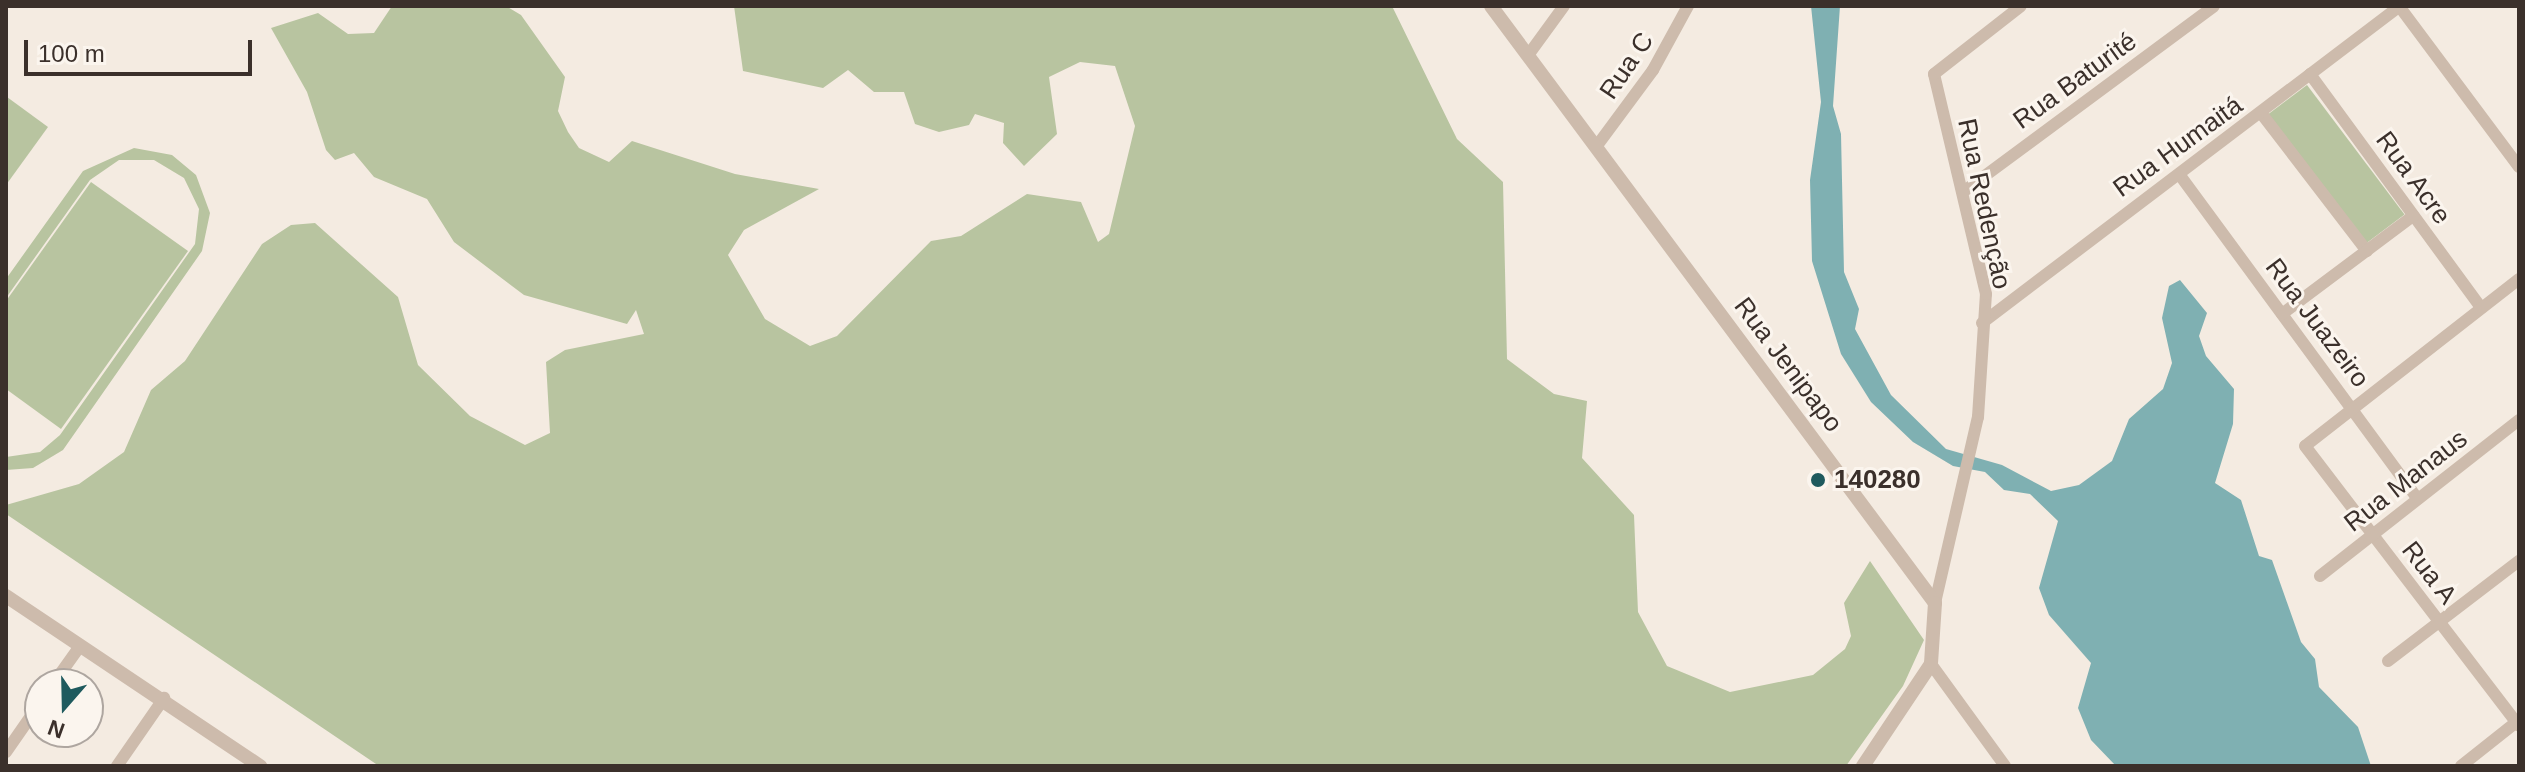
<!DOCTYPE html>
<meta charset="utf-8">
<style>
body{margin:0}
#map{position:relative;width:2525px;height:772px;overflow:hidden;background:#f4ebe1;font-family:Helvetica,sans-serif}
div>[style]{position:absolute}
.green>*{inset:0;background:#b8c4a0;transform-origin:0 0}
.water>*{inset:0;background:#7fb0b2}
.minor>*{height:12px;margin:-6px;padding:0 6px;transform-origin:6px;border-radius:6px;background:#cdbbac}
.tertiary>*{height:14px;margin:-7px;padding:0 7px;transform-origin:7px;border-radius:7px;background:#cdbbac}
.dots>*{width:22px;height:22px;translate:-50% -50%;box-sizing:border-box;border:4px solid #fbf5ee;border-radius:50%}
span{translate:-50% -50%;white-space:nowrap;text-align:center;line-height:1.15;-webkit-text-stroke:6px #fbf5ee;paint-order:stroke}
.street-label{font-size:26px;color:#3b302b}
.poi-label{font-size:26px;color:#3b302b;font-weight:700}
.left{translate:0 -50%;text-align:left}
.frame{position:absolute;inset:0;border:8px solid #3b302b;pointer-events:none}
.north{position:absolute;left:24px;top:668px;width:80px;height:80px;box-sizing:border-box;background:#fbf5ee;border:2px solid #aea6a0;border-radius:50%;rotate:200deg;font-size:22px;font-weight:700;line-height:32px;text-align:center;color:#3b302b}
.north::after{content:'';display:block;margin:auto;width:28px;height:36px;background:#1f5a5e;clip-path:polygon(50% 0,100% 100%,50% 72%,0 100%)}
.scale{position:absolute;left:24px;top:40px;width:228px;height:36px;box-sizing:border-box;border:4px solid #3b302b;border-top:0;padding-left:10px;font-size:24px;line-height:28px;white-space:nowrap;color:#3b302b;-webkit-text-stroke:6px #fbf5ee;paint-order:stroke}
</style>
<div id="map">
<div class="green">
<div style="clip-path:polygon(392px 6px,506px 6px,521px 15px,565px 77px,558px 111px,568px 132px,579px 148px,609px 162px,632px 141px,735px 174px,819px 189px,744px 230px,728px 255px,765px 319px,810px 346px,837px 336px,931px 241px,961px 236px,1027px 194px,1081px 202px,1098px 242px,1109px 234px,1135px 126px,1115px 66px,1080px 62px,1049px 77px,1057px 134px,1024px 166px,1003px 143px,1004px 123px,975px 114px,969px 125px,939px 132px,915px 124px,904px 92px,874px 92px,848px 70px,823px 88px,743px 71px,734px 6px,1392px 6px,1457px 139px,1503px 182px,1507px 359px,1554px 394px,1587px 401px,1582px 458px,1634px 515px,1638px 612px,1667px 666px,1730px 692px,1813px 675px,1845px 649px,1851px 636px,1844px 603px,1870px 561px,1924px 640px,1903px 686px,1846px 766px,379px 766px,6px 514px,6px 505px,79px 484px,124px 452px,151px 390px,185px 361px,262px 244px,291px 225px,315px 223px,398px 297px,418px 365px,470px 416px,525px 445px,550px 433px,546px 362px,565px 350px,644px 334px,636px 310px,627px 324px,524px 295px,454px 242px,427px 199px,374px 177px,354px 153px,335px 160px,326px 150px,307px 92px,271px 28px,318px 13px,348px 34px,374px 33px)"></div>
<div style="left:2307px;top:85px;width:162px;height:52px;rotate:53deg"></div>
<div style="clip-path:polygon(7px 97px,48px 127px,6px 185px,6px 98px)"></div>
<div style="clip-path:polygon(134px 148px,172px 155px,196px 175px,210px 213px,202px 251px,63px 450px,33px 468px,6px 470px,6px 457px,40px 452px,60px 435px,195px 244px,199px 209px,184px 178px,154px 160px,119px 160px,90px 180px,6px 298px,6px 279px,83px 171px)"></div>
<div style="clip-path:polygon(91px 182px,188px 251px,61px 429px,6px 389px,6px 301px)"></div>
</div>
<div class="water">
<div style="clip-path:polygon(1811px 6px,1840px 6px,1833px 106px,1841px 134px,1844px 272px,1859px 309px,1855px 329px,1891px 395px,1946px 449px,2002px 465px,2051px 491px,2079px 485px,2112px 461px,2129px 419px,2163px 389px,2172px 363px,2162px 318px,2169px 286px,2180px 280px,2207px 313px,2199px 336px,2206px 356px,2234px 389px,2233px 424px,2215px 483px,2241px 500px,2259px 556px,2272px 560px,2301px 642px,2315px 659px,2319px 687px,2358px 727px,2371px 766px,2116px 766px,2091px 740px,2078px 708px,2091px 663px,2049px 615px,2039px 588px,2058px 521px,2030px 494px,2004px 490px,1985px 472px,1953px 466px,1913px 442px,1871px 402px,1841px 354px,1812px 261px,1810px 180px,1821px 102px)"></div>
</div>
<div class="minor">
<div style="left:2399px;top:6px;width:201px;rotate:53.3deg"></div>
<div style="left:1529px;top:54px;width:59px;rotate:-53.9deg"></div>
<div style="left:2310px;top:74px;width:290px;rotate:53.8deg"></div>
<div style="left:2261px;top:113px;width:174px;rotate:52.5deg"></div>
<div style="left:1596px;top:147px;width:96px;rotate:-53.5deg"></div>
<div style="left:1653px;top:70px;width:73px;rotate:-61.3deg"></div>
<div style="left:2179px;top:174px;width:403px;rotate:53.7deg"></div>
<div style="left:1963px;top:192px;width:312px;rotate:-36.5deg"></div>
<div style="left:2519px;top:279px;width:271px;rotate:142deg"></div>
<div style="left:2305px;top:446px;width:352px;rotate:52.6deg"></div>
<div style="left:2282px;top:314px;width:164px;rotate:-36.8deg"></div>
<div style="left:1982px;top:323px;width:525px;rotate:-37.18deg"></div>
<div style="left:2320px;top:576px;width:253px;rotate:-38.1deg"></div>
<div style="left:1935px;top:603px;width:191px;rotate:-77deg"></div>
<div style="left:1978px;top:417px;width:123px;rotate:-86.3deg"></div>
<div style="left:1986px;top:294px;width:226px;rotate:-103.3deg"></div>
<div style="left:1934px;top:74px;width:110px;rotate:-38deg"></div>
<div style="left:2388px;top:661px;width:165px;rotate:-37.4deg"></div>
<div style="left:1931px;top:664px;width:126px;rotate:54deg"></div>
<div style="left:53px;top:684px;width:47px;rotate:-54.6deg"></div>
<div style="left:6px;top:752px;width:60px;rotate:-55.2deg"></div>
<div style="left:117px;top:766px;width:83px;rotate:-55.3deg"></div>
<div style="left:2461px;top:766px;width:74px;rotate:-38.4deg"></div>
</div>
<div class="tertiary">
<div style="left:1491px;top:6px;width:744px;rotate:53.36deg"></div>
<div style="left:1935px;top:603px;width:61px;rotate:93.8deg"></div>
<div style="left:1931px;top:664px;width:123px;rotate:123.7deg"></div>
<div style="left:6px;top:596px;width:306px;rotate:33.8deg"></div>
</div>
<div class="dots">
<div style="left:1818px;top:480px;background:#1f5a5e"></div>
</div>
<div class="street-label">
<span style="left:1627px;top:66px;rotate:-56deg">Rua C</span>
<span style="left:2075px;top:81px;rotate:-36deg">Rua Baturité</span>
<span style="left:2178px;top:147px;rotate:-36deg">Rua Humaitá</span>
<span style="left:2413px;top:178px;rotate:54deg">Rua Acre</span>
<span style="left:1984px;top:204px;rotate:78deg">Rua Redenção</span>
<span style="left:2317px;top:323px;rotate:53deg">Rua Juazeiro</span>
<span style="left:1788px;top:365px;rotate:53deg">Rua Jenipapo</span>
<span style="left:2406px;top:481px;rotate:-38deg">Rua Manaus</span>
<span style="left:2429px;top:573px;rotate:52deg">Rua A</span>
</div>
<div class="poi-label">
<span class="left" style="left:1834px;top:480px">140280</span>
</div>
<div class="frame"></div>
<div class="north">N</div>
<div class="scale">100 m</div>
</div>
